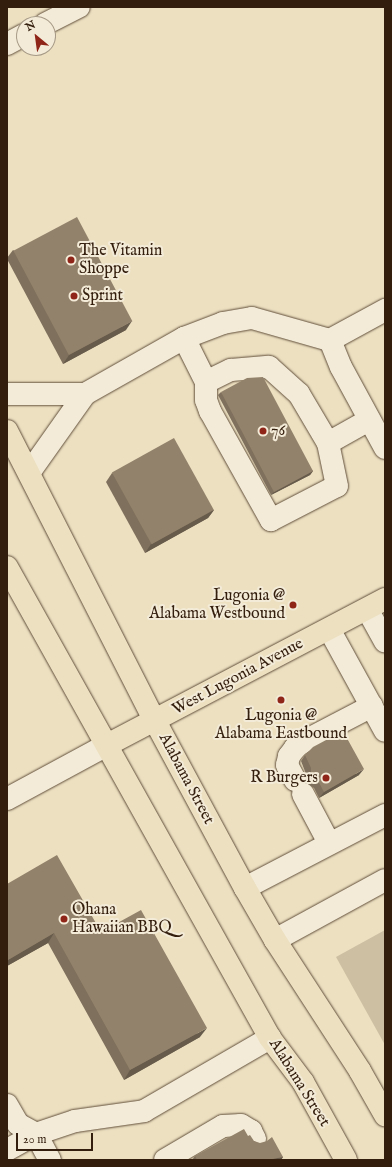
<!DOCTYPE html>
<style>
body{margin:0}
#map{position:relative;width:392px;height:1167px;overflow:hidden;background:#ece0c1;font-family:"IM FELL English",serif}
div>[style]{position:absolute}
.green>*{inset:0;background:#cdbfa2}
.roads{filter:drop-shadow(0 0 1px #614e3a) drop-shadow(0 0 1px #614e3a)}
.minor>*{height:22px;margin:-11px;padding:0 11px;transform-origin:11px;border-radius:11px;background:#f3ebd7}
.major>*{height:22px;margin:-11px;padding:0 11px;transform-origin:11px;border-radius:11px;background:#ece0c1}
.wall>*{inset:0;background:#7e705c}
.shaded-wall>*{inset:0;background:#675b4b}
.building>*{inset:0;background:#93826b;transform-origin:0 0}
.dots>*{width:11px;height:11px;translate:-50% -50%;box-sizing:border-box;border:2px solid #f3ebd7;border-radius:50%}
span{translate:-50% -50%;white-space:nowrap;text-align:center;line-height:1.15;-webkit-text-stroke:4px #f3ebd7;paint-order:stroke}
.poi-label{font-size:16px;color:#331d0d}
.left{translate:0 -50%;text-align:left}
.right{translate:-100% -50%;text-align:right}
.street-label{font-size:16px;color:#331d0d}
.frame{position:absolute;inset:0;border:8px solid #331d0d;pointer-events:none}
.north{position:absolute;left:16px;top:16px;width:40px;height:40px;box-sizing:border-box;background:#f3ebd7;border:1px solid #a69986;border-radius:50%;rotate:331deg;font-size:11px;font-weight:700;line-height:16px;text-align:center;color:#331d0d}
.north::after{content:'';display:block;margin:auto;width:14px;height:18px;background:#8f2418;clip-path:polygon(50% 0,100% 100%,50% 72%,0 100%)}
.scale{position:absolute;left:16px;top:1133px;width:77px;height:18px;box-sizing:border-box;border:2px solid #331d0d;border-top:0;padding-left:5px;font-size:12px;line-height:14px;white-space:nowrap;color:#331d0d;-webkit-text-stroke:3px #f3ebd7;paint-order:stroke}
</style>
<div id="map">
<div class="green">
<div style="clip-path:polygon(385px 930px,385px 1045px,336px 957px)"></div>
</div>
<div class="roads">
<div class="minor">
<div style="left:45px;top:24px;width:38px;rotate:-27deg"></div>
<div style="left:7px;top:44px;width:19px;rotate:-28deg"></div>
<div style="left:184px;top:338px;width:49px;rotate:63.4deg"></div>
<div style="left:206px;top:382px;width:28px;rotate:-26deg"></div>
<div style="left:231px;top:370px;width:38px;rotate:-5deg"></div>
<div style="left:269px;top:367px;width:40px;rotate:42deg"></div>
<div style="left:299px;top:394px;width:57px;rotate:59.4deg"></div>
<div style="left:328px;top:443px;width:47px;rotate:-29.3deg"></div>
<div style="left:330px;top:340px;width:29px;rotate:68deg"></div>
<div style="left:341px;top:367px;width:92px;rotate:61.5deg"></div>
<div style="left:206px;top:382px;width:18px;rotate:90deg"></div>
<div style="left:206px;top:400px;width:12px;rotate:70deg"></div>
<div style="left:210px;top:411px;width:125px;rotate:60.8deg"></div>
<div style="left:271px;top:520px;width:74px;rotate:-27.3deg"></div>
<div style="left:337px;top:486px;width:44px;rotate:-101.8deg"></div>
<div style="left:7px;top:394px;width:78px"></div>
<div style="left:29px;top:473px;width:97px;rotate:-54.7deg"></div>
<div style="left:85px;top:394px;width:114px;rotate:-29.5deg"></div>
<div style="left:184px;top:338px;width:42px;rotate:-21deg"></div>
<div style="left:223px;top:323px;width:29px;rotate:-10deg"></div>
<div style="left:252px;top:318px;width:81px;rotate:15.8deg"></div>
<div style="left:330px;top:340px;width:63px;rotate:-28.6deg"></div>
<div style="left:367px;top:609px;width:37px;rotate:61deg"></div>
<div style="left:329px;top:629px;width:116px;rotate:61.2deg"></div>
<div style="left:295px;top:780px;width:17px;rotate:-118deg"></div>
<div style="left:287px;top:765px;width:9px;rotate:-77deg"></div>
<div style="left:289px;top:756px;width:10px;rotate:-53deg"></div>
<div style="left:295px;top:748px;width:8px;rotate:-40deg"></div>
<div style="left:301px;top:743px;width:80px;rotate:-27.5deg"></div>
<div style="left:303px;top:794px;width:55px;rotate:62deg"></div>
<div style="left:7px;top:799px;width:114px;rotate:-28.4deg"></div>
<div style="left:245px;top:888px;width:158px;rotate:-27.5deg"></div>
<div style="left:275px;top:940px;width:125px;rotate:-28.6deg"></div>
<div style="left:7px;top:1105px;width:22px;rotate:60deg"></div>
<div style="left:18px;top:1124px;width:21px;rotate:29deg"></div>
<div style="left:36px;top:1134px;width:30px;rotate:62deg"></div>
<div style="left:7px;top:1150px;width:33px;rotate:-29deg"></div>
<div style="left:36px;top:1134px;width:41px;rotate:-18.4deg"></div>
<div style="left:75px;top:1121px;width:70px;rotate:-8.2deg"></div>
<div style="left:144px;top:1111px;width:146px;rotate:-30.1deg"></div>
<div style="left:165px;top:1160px;width:67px;rotate:-30.4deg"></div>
<div style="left:223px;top:1126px;width:18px;rotate:-3deg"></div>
<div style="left:241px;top:1125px;width:12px;rotate:31deg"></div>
<div style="left:251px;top:1131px;width:9px;rotate:63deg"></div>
</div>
<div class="major">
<div style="left:7px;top:431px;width:326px;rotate:63deg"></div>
<div style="left:155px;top:721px;width:190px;rotate:61.7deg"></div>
<div style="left:245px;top:888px;width:60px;rotate:60deg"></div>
<div style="left:275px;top:940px;width:156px;rotate:57deg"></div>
<div style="left:360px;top:1071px;width:51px;rotate:60.4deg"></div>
<div style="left:7px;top:567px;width:539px;rotate:60.82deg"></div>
<div style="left:270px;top:1038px;width:55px;rotate:53.1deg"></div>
<div style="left:303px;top:1082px;width:89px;rotate:61.1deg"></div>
<div style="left:107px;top:745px;width:314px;rotate:-27.7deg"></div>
</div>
</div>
<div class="wall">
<div style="clip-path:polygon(13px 250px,126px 330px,63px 364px,7px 259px,7px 258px)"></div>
<div style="clip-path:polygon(221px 392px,313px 471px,310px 475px,271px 495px,218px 395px)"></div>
<div style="clip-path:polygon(112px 473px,214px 510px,208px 518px,145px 553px,106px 482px)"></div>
<div style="clip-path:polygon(305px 755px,359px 775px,319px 798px,314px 788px,307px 783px,306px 774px,301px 761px)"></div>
<div style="clip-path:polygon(7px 884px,101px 932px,200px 1037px,124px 1080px,48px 943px,7px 966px)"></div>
<div style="clip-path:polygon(254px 1141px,283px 1157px,281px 1160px,192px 1160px,195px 1156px)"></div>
</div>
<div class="shaded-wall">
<div style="clip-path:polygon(132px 321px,126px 330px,63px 364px,69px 355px)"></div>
<div style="clip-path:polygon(313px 471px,310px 475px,271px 495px,274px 492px)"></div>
<div style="clip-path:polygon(214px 510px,208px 518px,145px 553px,151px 544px)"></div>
<div style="clip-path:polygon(364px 769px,359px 775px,319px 798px,324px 792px)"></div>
<div style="clip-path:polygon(54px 933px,48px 943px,7px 966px,7px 962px,8px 960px)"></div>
<div style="clip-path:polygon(207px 1028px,200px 1037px,124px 1080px,130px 1070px)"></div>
<div style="clip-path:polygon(283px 1157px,281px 1160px,267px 1160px)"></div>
</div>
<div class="building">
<div style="left:77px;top:217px;width:118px;height:72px;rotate:62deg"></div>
<div style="clip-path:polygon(263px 377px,313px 471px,274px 492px,221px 392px,247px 378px)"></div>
<div style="left:174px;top:438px;width:82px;height:71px;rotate:61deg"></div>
<div style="clip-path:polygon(343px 731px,364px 769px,324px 792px,318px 781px,311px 776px,311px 768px,305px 755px,313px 747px)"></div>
<div style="clip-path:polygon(57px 855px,101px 932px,141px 910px,207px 1028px,130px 1070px,54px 933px,8px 960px,7px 958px,7px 884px)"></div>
<div style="clip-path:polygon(244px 1129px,248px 1136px,250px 1135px,254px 1141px,260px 1143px,267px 1141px,272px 1137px,283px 1157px,267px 1160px,197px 1160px,195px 1156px)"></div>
</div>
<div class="dots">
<div style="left:71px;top:260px;background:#8f2418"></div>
<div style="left:74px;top:296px;background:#8f2418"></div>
<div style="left:263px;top:431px;background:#8f2418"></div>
<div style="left:293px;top:605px;background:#8f2418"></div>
<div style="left:281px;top:700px;background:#8f2418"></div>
<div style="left:326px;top:778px;background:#8f2418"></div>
<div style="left:64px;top:919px;background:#8f2418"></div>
</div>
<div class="poi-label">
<span class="left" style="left:79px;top:260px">The Vitamin<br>Shoppe</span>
<span class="left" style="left:82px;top:296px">Sprint</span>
<span class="left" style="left:271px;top:431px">76</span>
<span class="right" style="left:285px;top:605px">Lugonia @<br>Alabama Westbound</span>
<span style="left:281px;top:725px">Lugonia @<br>Alabama Eastbound</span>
<span class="right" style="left:318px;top:778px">R Burgers</span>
<span class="left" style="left:72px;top:919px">Ohana<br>Hawaiian BBQ</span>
</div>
<div class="street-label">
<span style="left:238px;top:677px;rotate:-28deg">West Lugonia Avenue</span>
<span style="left:186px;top:779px;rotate:62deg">Alabama Street</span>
<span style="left:299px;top:1083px;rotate:58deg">Alabama Street</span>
</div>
<div class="frame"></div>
<div class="north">N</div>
<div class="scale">20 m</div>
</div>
